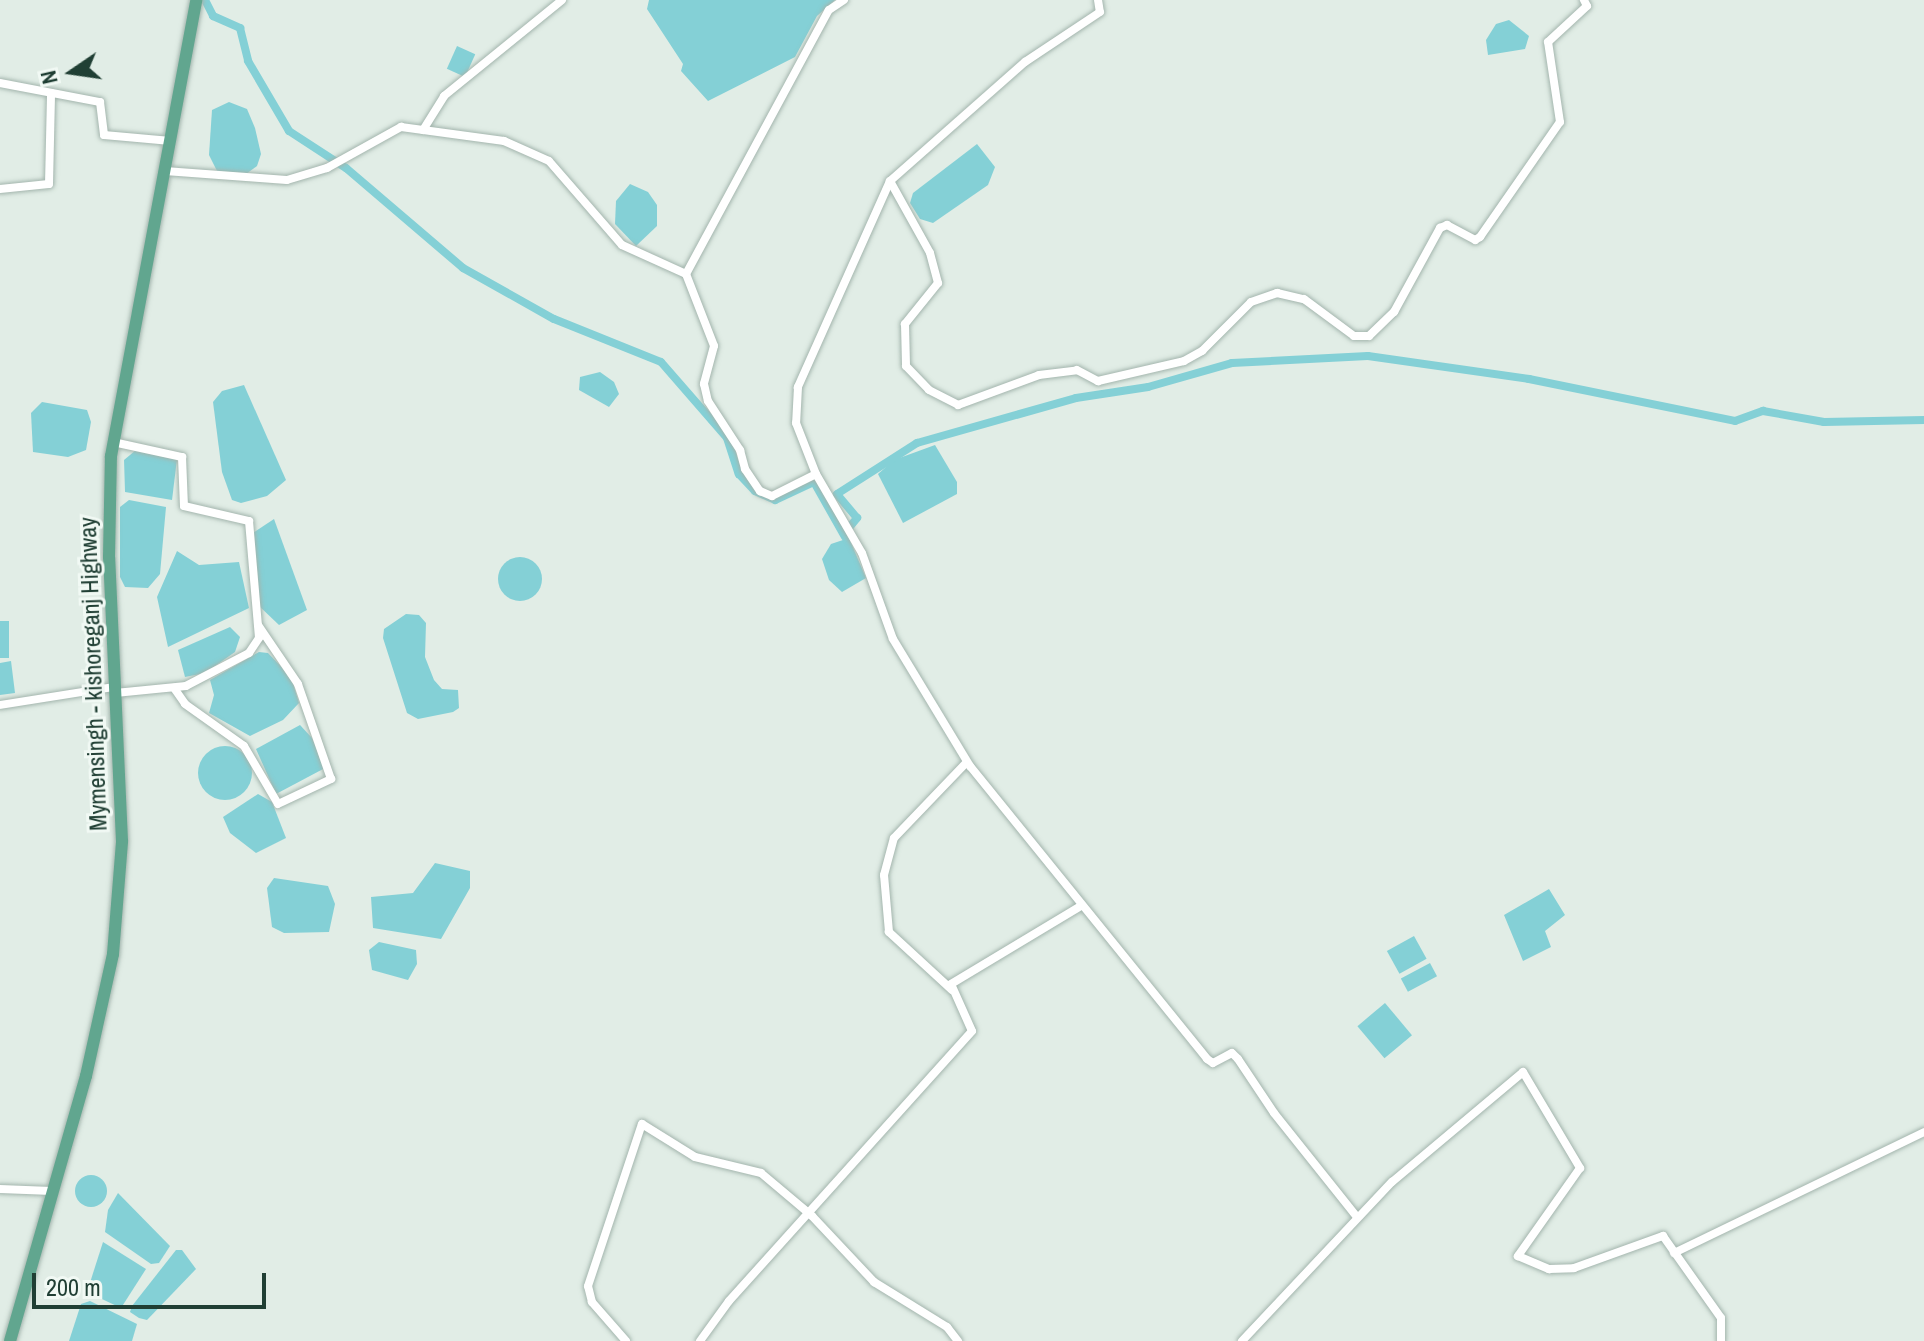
<!DOCTYPE html>
<style>
body{margin:0}
#map{position:relative;width:1924px;height:1341px;overflow:hidden;background:#e1ede6;font-family:"Archivo Narrow",sans-serif}
div>[style]{position:absolute}
.water>*{inset:0;background:#84d0d6;transform-origin:0 0}
.round{border-radius:50%}
.canal>*{height:8px;margin:-4px;padding:0 4px;transform-origin:4px;border-radius:4px;background:#84d0d6}
.roads{filter:drop-shadow(0 0 2px #a3b5ad) drop-shadow(0 0 2px #a3b5ad)}
.street>*{height:8px;margin:-4px;padding:0 4px;transform-origin:4px;border-radius:4px;background:#fff}
.primary>*{height:12px;margin:-6px;padding:0 6px;transform-origin:6px;border-radius:6px;background:#61a68f}
span{translate:-50% -50%;white-space:nowrap;text-align:center;line-height:1.15;-webkit-text-stroke:6px #f1f9f4;paint-order:stroke}
.street-label{font-size:24px;color:#203f34}
.north{position:absolute;left:32px;top:32px;width:80px;height:80px;-webkit-text-stroke:6px #f1f9f4;paint-order:stroke;rotate:257deg;font-size:22px;font-weight:700;line-height:32px;text-align:center;color:#203f34}
.north::after{content:'';display:block;margin:auto;width:28px;height:36px;background:#203f34;clip-path:polygon(50% 0,100% 100%,50% 72%,0 100%)}
.scale{position:absolute;left:32px;top:1273px;width:234px;height:36px;box-sizing:border-box;border:4px solid #203f34;border-top:0;padding-left:10px;font-size:24px;line-height:28px;white-space:nowrap;color:#203f34;-webkit-text-stroke:6px #f1f9f4;paint-order:stroke}
</style>
<div id="map">
<div class="water">
<div style="clip-path:polygon(649px 0,835px 0,817px 16px,795px 57px,708px 101px,681px 71px,683px 64px,647px 9px)"></div>
<div style="clip-path:polygon(1509px 20px,1529px 36px,1525px 49px,1488px 55px,1486px 40px,1496px 24px)"></div>
<div style="left:457px;top:46px;width:20px;height:25px;rotate:24deg"></div>
<div style="clip-path:polygon(229px 102px,247px 109px,255px 128px,261px 154px,257px 166px,246px 174px,217px 171px,209px 155px,212px 110px)"></div>
<div style="clip-path:polygon(977px 144px,995px 167px,988px 185px,933px 223px,920px 219px,910px 203px,913px 193px)"></div>
<div style="clip-path:polygon(630px 184px,648px 192px,657px 205px,657px 226px,636px 246px,615px 224px,616px 201px)"></div>
<div style="clip-path:polygon(600px 372px,614px 382px,619px 394px,609px 407px,579px 390px,580px 377px)"></div>
<div style="clip-path:polygon(244px 385px,286px 480px,267px 496px,241px 503px,232px 500px,222px 472px,213px 402px,222px 391px)"></div>
<div style="clip-path:polygon(42px 402px,87px 410px,91px 422px,86px 450px,68px 457px,33px 452px,31px 413px)"></div>
<div style="clip-path:polygon(935px 445px,957px 482px,957px 494px,903px 523px,878px 474px,894px 460px)"></div>
<div style="clip-path:polygon(136px 450px,177px 459px,172px 500px,125px 492px,124px 460px)"></div>
<div style="clip-path:polygon(129px 500px,166px 507px,160px 574px,148px 588px,125px 587px,120px 577px,120px 507px)"></div>
<div style="clip-path:polygon(274px 519px,307px 610px,279px 625px,258px 605px,253px 533px)"></div>
<div style="clip-path:polygon(849px 538px,866px 578px,842px 592px,829px 580px,822px 559px,831px 544px)"></div>
<div style="clip-path:polygon(177px 551px,199px 565px,239px 562px,249px 608px,168px 647px,157px 597px)"></div>
<div class="round" style="left:498px;top:557px;width:44px;height:44px"></div>
<div style="clip-path:polygon(406px 614px,419px 615px,426px 623px,425px 657px,434px 680px,442px 689px,458px 690px,459px 708px,453px 712px,418px 719px,407px 713px,383px 638px,384px 629px)"></div>
<div style="left:9px;top:621px;width:37px;height:9px;rotate:90deg"></div>
<div style="clip-path:polygon(230px 627px,240px 637px,235px 652px,205px 673px,185px 677px,178px 650px)"></div>
<div style="clip-path:polygon(259px 652px,268px 653px,291px 677px,299px 703px,283px 720px,250px 736px,209px 713px,214px 695px,210px 680px)"></div>
<div style="clip-path:polygon(11px 661px,15px 693px,0 695px,0 663px)"></div>
<div style="clip-path:polygon(300px 725px,312px 738px,325px 768px,276px 794px,256px 749px)"></div>
<div class="round" style="left:198px;top:746px;width:54px;height:54px"></div>
<div style="clip-path:polygon(258px 794px,272px 802px,286px 838px,256px 853px,230px 833px,223px 817px)"></div>
<div style="clip-path:polygon(435px 863px,470px 871px,470px 888px,441px 939px,373px 928px,371px 897px,413px 893px)"></div>
<div style="clip-path:polygon(274px 878px,328px 886px,335px 904px,329px 932px,284px 933px,272px 927px,267px 888px)"></div>
<div style="clip-path:polygon(1549px 889px,1565px 915px,1545px 931px,1551px 947px,1523px 961px,1504px 915px)"></div>
<div style="left:1414px;top:936px;width:26px;height:31px;rotate:61deg"></div>
<div style="clip-path:polygon(379px 942px,416px 950px,417px 964px,408px 980px,372px 970px,369px 950px)"></div>
<div style="left:1430px;top:963px;width:15px;height:33px;rotate:62deg"></div>
<div style="left:1385px;top:1003px;width:42px;height:36px;rotate:50deg"></div>
<div class="round" style="left:75px;top:1175px;width:32px;height:32px"></div>
<div style="clip-path:polygon(118px 1193px,170px 1246px,159px 1263px,151px 1264px,105px 1232px,108px 1210px)"></div>
<div style="clip-path:polygon(103px 1242px,146px 1269px,121px 1308px,87px 1292px)"></div>
<div style="clip-path:polygon(176px 1250px,182px 1250px,196px 1269px,147px 1320px,139px 1318px,130px 1312px,132px 1306px)"></div>
<div style="clip-path:polygon(90px 1301px,137px 1324px,132px 1341px,69px 1341px,81px 1304px)"></div>
</div>
<div class="canal">
<div style="left:205px;top:0;width:18px;rotate:63deg"></div>
<div style="left:213px;top:16px;width:30px;rotate:24deg"></div>
<div style="left:240px;top:28px;width:34px;rotate:76deg"></div>
<div style="left:248px;top:61px;width:81px;rotate:59.6deg"></div>
<div style="left:289px;top:131px;width:68px;rotate:33deg"></div>
<div style="left:346px;top:168px;width:154px;rotate:40.5deg"></div>
<div style="left:463px;top:268px;width:104px;rotate:29.3deg"></div>
<div style="left:554px;top:319px;width:115px;rotate:21.9deg"></div>
<div style="left:661px;top:362px;width:101px;rotate:49deg"></div>
<div style="left:727px;top:438px;width:38px;rotate:72deg"></div>
<div style="left:739px;top:474px;width:23px;rotate:47deg"></div>
<div style="left:755px;top:491px;width:22px;rotate:24deg"></div>
<div style="left:775px;top:500px;width:43px;rotate:-24.8deg"></div>
<div style="left:814px;top:482px;width:63px;rotate:60.6deg"></div>
<div style="left:844px;top:534px;width:21px;rotate:-51deg"></div>
<div style="left:857px;top:518px;width:31px;rotate:-130deg"></div>
<div style="left:837px;top:494px;width:95px;rotate:-32.5deg"></div>
<div style="left:917px;top:443px;width:165px;rotate:-15.8deg"></div>
<div style="left:1076px;top:398px;width:73px;rotate:-8.7deg"></div>
<div style="left:1148px;top:387px;width:87px;rotate:-15.9deg"></div>
<div style="left:1232px;top:363px;width:136px;rotate:-2.9deg"></div>
<div style="left:1368px;top:356px;width:163px;rotate:8.1deg"></div>
<div style="left:1529px;top:379px;width:210px;rotate:11.5deg"></div>
<div style="left:1735px;top:421px;width:30px;rotate:-20deg"></div>
<div style="left:1763px;top:411px;width:62px;rotate:10.2deg"></div>
<div style="left:1824px;top:422px;width:100px;rotate:-1.1deg"></div>
</div>
<div class="roads">
<div class="street">
<div style="left:1098px;top:0;width:12px;rotate:81deg"></div>
<div style="left:1100px;top:12px;width:90px;rotate:146.3deg"></div>
<div style="left:1025px;top:62px;width:180px;rotate:138.6deg"></div>
<div style="left:890px;top:181px;width:226px;rotate:114.1deg"></div>
<div style="left:798px;top:387px;width:36px;rotate:93deg"></div>
<div style="left:796px;top:423px;width:55px;rotate:68.6deg"></div>
<div style="left:816px;top:474px;width:91px;rotate:59.8deg"></div>
<div style="left:862px;top:553px;width:91px;rotate:70.2deg"></div>
<div style="left:893px;top:639px;width:149px;rotate:58.8deg"></div>
<div style="left:970px;top:766px;width:377px;rotate:51deg"></div>
<div style="left:1207px;top:1059px;width:7px;rotate:34deg"></div>
<div style="left:1213px;top:1063px;width:21px;rotate:-28deg"></div>
<div style="left:1232px;top:1053px;width:8px;rotate:45deg"></div>
<div style="left:1238px;top:1059px;width:65px;rotate:56.3deg"></div>
<div style="left:1274px;top:1113px;width:133px;rotate:51.4deg"></div>
<div style="left:0;top:83px;width:102px;rotate:10.8deg"></div>
<div style="left:100px;top:102px;width:33px;rotate:83deg"></div>
<div style="left:104px;top:135px;width:67px;rotate:5.1deg"></div>
<div style="left:423px;top:130px;width:40px;rotate:-58deg"></div>
<div style="left:444px;top:96px;width:152px;rotate:-39.1deg"></div>
<div style="left:165px;top:171px;width:122px;rotate:4.2deg"></div>
<div style="left:287px;top:180px;width:42px;rotate:-16.7deg"></div>
<div style="left:327px;top:168px;width:85px;rotate:-29deg"></div>
<div style="left:401px;top:127px;width:104px;rotate:7.7deg"></div>
<div style="left:504px;top:141px;width:49px;rotate:24deg"></div>
<div style="left:549px;top:161px;width:111px;rotate:49deg"></div>
<div style="left:622px;top:245px;width:70px;rotate:24.4deg"></div>
<div style="left:686px;top:274px;width:300px;rotate:-61.6deg"></div>
<div style="left:829px;top:10px;width:18px;rotate:-34deg"></div>
<div style="left:890px;top:181px;width:82px;rotate:60.9deg"></div>
<div style="left:930px;top:253px;width:31px;rotate:75deg"></div>
<div style="left:938px;top:283px;width:53px;rotate:128.8deg"></div>
<div style="left:905px;top:324px;width:42px;rotate:88.6deg"></div>
<div style="left:906px;top:366px;width:33px;rotate:46deg"></div>
<div style="left:929px;top:390px;width:33px;rotate:27deg"></div>
<div style="left:958px;top:405px;width:86px;rotate:-20.3deg"></div>
<div style="left:1039px;top:375px;width:38px;rotate:-7deg"></div>
<div style="left:1077px;top:370px;width:24px;rotate:28deg"></div>
<div style="left:1098px;top:381px;width:88px;rotate:-13.1deg"></div>
<div style="left:1184px;top:361px;width:21px;rotate:-29deg"></div>
<div style="left:1202px;top:351px;width:69px;rotate:-45deg"></div>
<div style="left:1251px;top:302px;width:28px;rotate:-19deg"></div>
<div style="left:1277px;top:293px;width:28px;rotate:13deg"></div>
<div style="left:1304px;top:299px;width:62px;rotate:36.5deg"></div>
<div style="left:1354px;top:336px;width:15px"></div>
<div style="left:1369px;top:336px;width:35px;rotate:-44deg"></div>
<div style="left:1394px;top:312px;width:96px;rotate:-61.3deg"></div>
<div style="left:1440px;top:228px;width:8px;rotate:-23deg"></div>
<div style="left:1447px;top:225px;width:32px;rotate:28deg"></div>
<div style="left:1475px;top:240px;width:6px;rotate:-31deg"></div>
<div style="left:1480px;top:237px;width:140px;rotate:-55.2deg"></div>
<div style="left:1560px;top:122px;width:81px;rotate:-98.5deg"></div>
<div style="left:1548px;top:42px;width:53px;rotate:-42.7deg"></div>
<div style="left:1587px;top:6px;width:7px;rotate:-117deg"></div>
<div style="left:0;top:189px;width:49px;rotate:-5.8deg"></div>
<div style="left:49px;top:184px;width:91px;rotate:-88.7deg"></div>
<div style="left:686px;top:274px;width:77px;rotate:68.7deg"></div>
<div style="left:714px;top:346px;width:39px;rotate:105deg"></div>
<div style="left:704px;top:384px;width:17px;rotate:77deg"></div>
<div style="left:708px;top:401px;width:59px;rotate:56.9deg"></div>
<div style="left:740px;top:450px;width:20px;rotate:75deg"></div>
<div style="left:745px;top:469px;width:27px;rotate:56deg"></div>
<div style="left:760px;top:491px;width:13px;rotate:23deg"></div>
<div style="left:772px;top:496px;width:49px;rotate:-26.6deg"></div>
<div style="left:113px;top:442px;width:71px;rotate:12.3deg"></div>
<div style="left:182px;top:457px;width:49px;rotate:87.7deg"></div>
<div style="left:184px;top:506px;width:67px;rotate:13deg"></div>
<div style="left:249px;top:521px;width:117px;rotate:85.1deg"></div>
<div style="left:259px;top:638px;width:18px;rotate:124deg"></div>
<div style="left:249px;top:653px;width:71px;rotate:152.4deg"></div>
<div style="left:186px;top:686px;width:71px;rotate:174.4deg"></div>
<div style="left:174px;top:688px;width:19px;rotate:55deg"></div>
<div style="left:185px;top:704px;width:72px;rotate:35.4deg"></div>
<div style="left:244px;top:746px;width:67px;rotate:59.6deg"></div>
<div style="left:278px;top:804px;width:59px;rotate:-25.3deg"></div>
<div style="left:331px;top:779px;width:101px;rotate:-109.2deg"></div>
<div style="left:298px;top:684px;width:71px;rotate:-124.1deg"></div>
<div style="left:0;top:705px;width:115px;rotate:-9deg"></div>
<div style="left:952px;top:990px;width:86px;rotate:-137.4deg"></div>
<div style="left:889px;top:932px;width:57px;rotate:-95deg"></div>
<div style="left:884px;top:875px;width:38px;rotate:-75deg"></div>
<div style="left:894px;top:838px;width:105px;rotate:-46.2deg"></div>
<div style="left:0;top:1189px;width:52px;rotate:2.2deg"></div>
<div style="left:1674px;top:1253px;width:278px;rotate:-25.8deg"></div>
<div style="left:626px;top:1341px;width:52px;rotate:-131.1deg"></div>
<div style="left:592px;top:1302px;width:16px;rotate:-104deg"></div>
<div style="left:588px;top:1286px;width:171px;rotate:-71.6deg"></div>
<div style="left:642px;top:1124px;width:62px;rotate:31.9deg"></div>
<div style="left:695px;top:1157px;width:68px;rotate:13.6deg"></div>
<div style="left:761px;top:1173px;width:67px;rotate:40.1deg"></div>
<div style="left:812px;top:1216px;width:91px;rotate:46.8deg"></div>
<div style="left:874px;top:1282px;width:86px;rotate:31.7deg"></div>
<div style="left:947px;top:1327px;width:18px;rotate:52deg"></div>
<div style="left:700px;top:1341px;width:49px;rotate:-54.1deg"></div>
<div style="left:729px;top:1301px;width:363px;rotate:-48deg"></div>
<div style="left:972px;top:1031px;width:51px;rotate:-114.1deg"></div>
<div style="left:951px;top:984px;width:149px;rotate:-31deg"></div>
<div style="left:1242px;top:1341px;width:219px;rotate:-46.7deg"></div>
<div style="left:1392px;top:1182px;width:171px;rotate:-40deg"></div>
<div style="left:1523px;top:1072px;width:112px;rotate:59.3deg"></div>
<div style="left:1580px;top:1168px;width:108px;rotate:125.2deg"></div>
<div style="left:1518px;top:1256px;width:34px;rotate:23deg"></div>
<div style="left:1549px;top:1269px;width:25px;rotate:-2deg"></div>
<div style="left:1574px;top:1268px;width:95px;rotate:-19.8deg"></div>
<div style="left:1663px;top:1236px;width:100px;rotate:54.7deg"></div>
<div style="left:1721px;top:1318px;width:23px;rotate:90deg"></div>
</div>
<div class="primary">
<div style="left:10px;top:1341px;width:276px;rotate:-74deg"></div>
<div style="left:86px;top:1076px;width:125px;rotate:-77.5deg"></div>
<div style="left:113px;top:954px;width:113px;rotate:-85.4deg"></div>
<div style="left:122px;top:841px;width:284px;rotate:-92.6deg"></div>
<div style="left:109px;top:557px;width:101px;rotate:-88.9deg"></div>
<div style="left:111px;top:456px;width:464px;rotate:-79.4deg"></div>
</div>
</div>
<div class="street-label">
<span style="left:93px;top:674px;rotate:-92deg">Mymensingh - kishoreganj Highway</span>
</div>
<div class="north">N</div>
<div class="scale">200 m</div>
</div>
